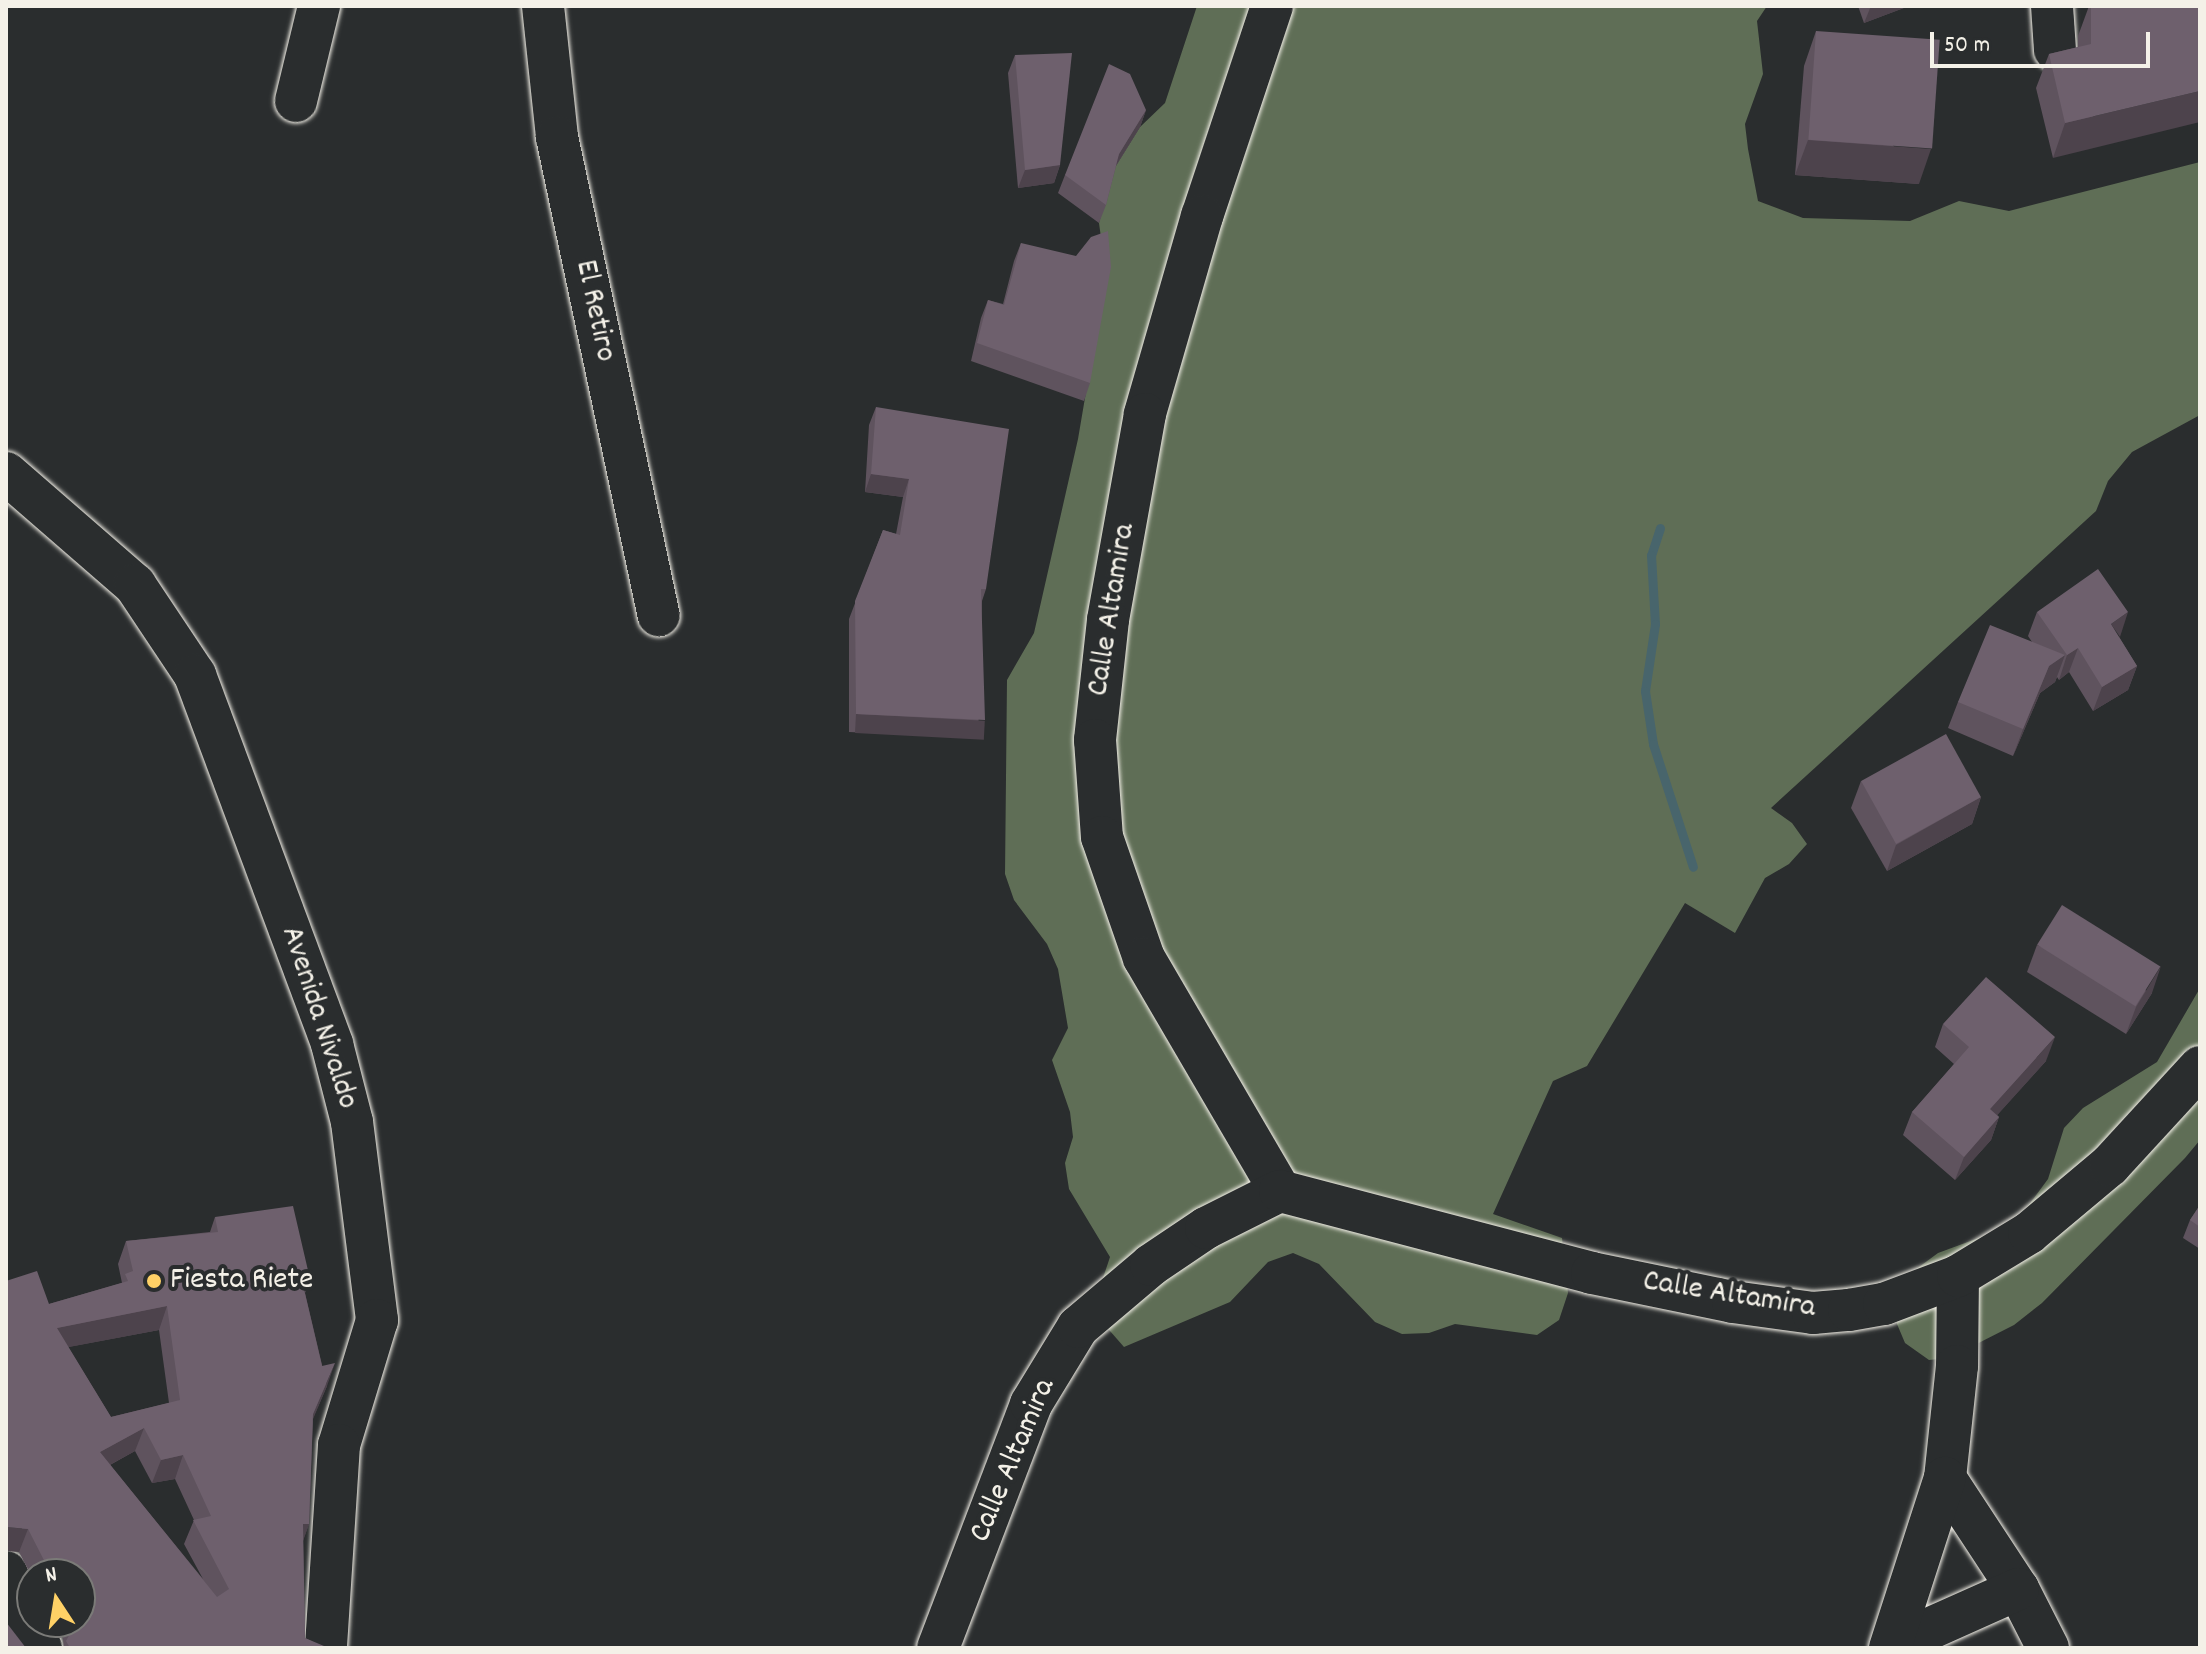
<!DOCTYPE html>
<style>
body{margin:0}
#map{position:relative;width:2206px;height:1654px;overflow:hidden;background:#2a2d2e;font-family:Dekko,sans-serif}
div>[style]{position:absolute}
.green>*{inset:0;background:#5f6e56}
.stream>*{height:9px;margin:-4.5px;padding:0 4.5px;transform-origin:4.5px;border-radius:4.5px;background:#48656c}
.roads{filter:drop-shadow(0 0 2px #f4f1e8) drop-shadow(0 0 2px #f4f1e8)}
.minor>*{height:42px;margin:-21px;padding:0 21px;transform-origin:21px;border-radius:21px;background:#2a2d2e}
.wall>*{inset:0;background:#5f535e}
.shaded-wall>*{inset:0;background:#4d434c;transform-origin:0 0}
.building>*{inset:0;background:#6e606d;transform-origin:0 0}
.dots>*{width:22px;height:22px;translate:-50% -50%;box-sizing:border-box;border:4px solid #2a2d2e;border-radius:50%}
span{translate:-50% -50%;white-space:nowrap;text-align:center;line-height:1.15;-webkit-text-stroke:8px #2a2d2e;paint-order:stroke}
.street-label{font-size:32px;color:#f4f1e8}
.poi-label{font-size:32px;color:#f4f1e8}
.left{translate:0 -50%;text-align:left}
.frame{position:absolute;inset:0;border:8px solid #f4f1e8;pointer-events:none}
.north{position:absolute;left:16px;top:1558px;width:80px;height:80px;box-sizing:border-box;background:#2a2d2e;border:2px solid #7b7b78;border-radius:50%;rotate:348deg;font-size:22px;font-weight:700;line-height:32px;text-align:center;color:#f4f1e8}
.north::after{content:'';display:block;margin:auto;width:28px;height:36px;background:#ffd166;clip-path:polygon(50% 0,100% 100%,50% 72%,0 100%)}
.scale{position:absolute;left:1930px;top:32px;width:220px;height:36px;box-sizing:border-box;border:4px solid #f4f1e8;border-top:0;padding-left:10px;font-size:24px;line-height:28px;white-space:nowrap;color:#f4f1e8;-webkit-text-stroke:6px #2a2d2e;paint-order:stroke}
</style>
<div id="map">
<div class="green">
<div style="clip-path:polygon(1197px 6px,1767px 6px,1757px 21px,1763px 74px,1745px 124px,1748px 149px,1758px 201px,1803px 218px,1910px 221px,1959px 201px,2009px 211px,2200px 162px,2200px 415px,2132px 452px,2108px 481px,2096px 511px,1771px 808px,1792px 823px,1807px 844px,1789px 864px,1765px 878px,1735px 933px,1685px 903px,1587px 1066px,1553px 1081px,1493px 1214px,1562px 1238px,1568px 1293px,1559px 1320px,1537px 1335px,1455px 1324px,1429px 1333px,1402px 1334px,1375px 1322px,1319px 1264px,1293px 1253px,1268px 1262px,1230px 1302px,1124px 1347px,1082px 1299px,1102px 1281px,1110px 1257px,1069px 1189px,1065px 1163px,1073px 1137px,1070px 1112px,1052px 1060px,1068px 1028px,1058px 969px,1047px 944px,1014px 900px,1005px 874px,1007px 680px,1034px 633px,1078px 439px,1106px 274px,1099px 223px,1112px 172px,1140px 127px,1165px 103px)"></div>
<div style="clip-path:polygon(2200px 988px,2200px 1140px,2185px 1158px,2042px 1303px,2014px 1325px,1949px 1358px,1929px 1360px,1905px 1343px,1897px 1324px,1897px 1297px,1915px 1270px,1938px 1253px,2014px 1225px,2048px 1179px,2064px 1128px,2083px 1108px,2157px 1062px)"></div>
</div>
<div class="stream">
<div style="left:1660px;top:528px;width:28px;rotate:108deg"></div>
<div style="left:1651px;top:555px;width:69px;rotate:86.7deg"></div>
<div style="left:1655px;top:624px;width:68px;rotate:98.5deg"></div>
<div style="left:1645px;top:691px;width:54px;rotate:81.4deg"></div>
<div style="left:1653px;top:744px;width:129px;rotate:72deg"></div>
</div>
<div class="roads">
<div class="minor">
<div style="left:543px;top:6px;width:132px;rotate:83.9deg"></div>
<div style="left:557px;top:137px;width:489px;rotate:78deg"></div>
<div style="left:1272px;top:6px;width:221px;rotate:108.4deg"></div>
<div style="left:1202px;top:216px;width:206px;rotate:106.1deg"></div>
<div style="left:1145px;top:414px;width:209px;rotate:100.2deg"></div>
<div style="left:1108px;top:620px;width:121px;rotate:96.2deg"></div>
<div style="left:1095px;top:740px;width:97px;rotate:85.9deg"></div>
<div style="left:1102px;top:837px;width:128px;rotate:70.9deg"></div>
<div style="left:1144px;top:958px;width:270px;rotate:59.7deg"></div>
<div style="left:2052px;top:6px;width:44px;rotate:86.1deg"></div>
<div style="left:296px;top:101px;width:98px;rotate:-76.4deg"></div>
<div style="left:6px;top:473px;width:171px;rotate:41deg"></div>
<div style="left:135px;top:585px;width:108px;rotate:56.3deg"></div>
<div style="left:195px;top:675px;width:394px;rotate:69.6deg"></div>
<div style="left:332px;top:1044px;width:81px;rotate:75.6deg"></div>
<div style="left:352px;top:1122px;width:200px;rotate:82.8deg"></div>
<div style="left:377px;top:1320px;width:131px;rotate:106.9deg"></div>
<div style="left:339px;top:1445px;width:203px;rotate:93.7deg"></div>
<div style="left:1958px;top:1276px;width:90px;rotate:90.6deg"></div>
<div style="left:1957px;top:1366px;width:113px;rotate:96.1deg"></div>
<div style="left:1945px;top:1478px;width:133px;rotate:56.7deg"></div>
<div style="left:2018px;top:1589px;width:66px;rotate:63deg"></div>
<div style="left:6px;top:1572px;width:84px;rotate:65.3deg"></div>
<div style="left:1893px;top:1645px;width:137px;rotate:-24.1deg"></div>
<div style="left:938px;top:1648px;width:261px;rotate:-69.1deg"></div>
<div style="left:1031px;top:1404px;width:90px;rotate:-58.6deg"></div>
<div style="left:1078px;top:1327px;width:96px;rotate:-40.3deg"></div>
<div style="left:1151px;top:1265px;width:66px;rotate:-33.9deg"></div>
<div style="left:1206px;top:1228px;width:83px;rotate:-26.6deg"></div>
<div style="left:1280px;top:1191px;width:323px;rotate:14.7deg"></div>
<div style="left:1592px;top:1273px;width:144px;rotate:11.6deg"></div>
<div style="left:1733px;top:1302px;width:81px;rotate:7.8deg"></div>
<div style="left:1813px;top:1313px;width:36px;rotate:-5deg"></div>
<div style="left:1849px;top:1310px;width:36px;rotate:-10deg"></div>
<div style="left:1884px;top:1304px;width:79px;rotate:-20.7deg"></div>
<div style="left:1958px;top:1276px;width:83px;rotate:-31.2deg"></div>
<div style="left:2029px;top:1233px;width:106px;rotate:-40deg"></div>
<div style="left:2110px;top:1165px;width:133px;rotate:-47.4deg"></div>
<div style="left:1890px;top:1648px;width:179px;rotate:-72.1deg"></div>
</div>
</div>
<div class="wall">
<div style="clip-path:polygon(1858px 6px,1909px 6px,1864px 23px)"></div>
<div style="clip-path:polygon(2089px 6px,2200px 6px,2053px 158px,2036px 88px,2049px 54px,2078px 47px,2078px 36px)"></div>
<div style="clip-path:polygon(1816px 31px,1919px 184px,1795px 175px,1804px 66px)"></div>
<div style="clip-path:polygon(1015px 55px,1060px 165px,1054px 183px,1018px 188px,1008px 73px)"></div>
<div style="clip-path:polygon(1146px 110px,1140px 127px,1116px 166px,1106px 205px,1099px 223px,1058px 193px,1065px 175px)"></div>
<div style="clip-path:polygon(1021px 243px,1090px 383px,1084px 401px,971px 361px,981px 318px,988px 300px,1003px 304px,1014px 261px)"></div>
<div style="clip-path:polygon(876px 407px,986px 589px,982px 601px,978px 738px,849px 732px,849px 619px,883px 530px,896px 534px,903px 497px,865px 492px,869px 425px)"></div>
<div style="clip-path:polygon(2037px 612px,2119px 637px,2137px 666px,2128px 690px,2093px 711px,2069px 672px,2059px 680px,2057px 677px,2055px 682px,2040px 693px,2013px 756px,1948px 728px,1958px 702px,2032px 642px,2028px 636px)"></div>
<div style="clip-path:polygon(1861px 781px,1981px 797px,1972px 824px,1887px 871px,1851px 808px)"></div>
<div style="clip-path:polygon(2037px 945px,2152px 993px,2126px 1034px,2027px 972px)"></div>
<div style="clip-path:polygon(1943px 1024px,2046px 1061px,1997px 1115px,1999px 1117px,1991px 1140px,1955px 1180px,1903px 1135px,1912px 1112px,1954px 1064px,1935px 1047px)"></div>
<div style="clip-path:polygon(2200px 1205px,2200px 1249px,2183px 1238px,2190px 1220px)"></div>
<div style="clip-path:polygon(evenodd,215px 1217px,310px 1279px,305px 1293px,327px 1386px,313px 1418px,309px 1524px,303px 1540px,305px 1638px,325px 1648px,64px 1648px,63px 1638px,55px 1622px,80px 1622px,80px 1574px,32px 1574px,32px 1577px,19px 1552px,49px 1304px,122px 1283px,118px 1264px,126px 1241px,210px 1232px,215px 1217px,159px 1330px,169px 1403px,111px 1417px,68px 1347px,159px 1330px,215px 1217px,135px 1451px,152px 1483px,175px 1479px,194px 1520px,184px 1544px,203px 1579px,110px 1465px,135px 1451px)"></div>
</div>
<div class="shaded-wall">
<div style="clip-path:polygon(1871px 6px,1909px 6px,1864px 23px)"></div>
<div style="clip-path:polygon(2200px 91px,2200px 122px,2053px 158px,2065px 123px)"></div>
<div style="clip-path:polygon(1146px 110px,1140px 127px,1112px 172px,1119px 154px)"></div>
<div style="clip-path:polygon(1808px 140px,1931px 149px,1919px 184px,1795px 175px)"></div>
<div style="clip-path:polygon(1060px 165px,1054px 183px,1018px 188px,1025px 170px)"></div>
<div style="clip-path:polygon(871px 474px,909px 479px,903px 497px,865px 492px)"></div>
<div style="clip-path:polygon(2128px 612px,2120px 637px,2111px 624px)"></div>
<div style="clip-path:polygon(2078px 648px,2069px 672px,2059px 680px,2067px 655px)"></div>
<div style="clip-path:polygon(2065px 655px,2055px 682px,2040px 693px,2013px 756px,2023px 729px,2049px 666px)"></div>
<div style="clip-path:polygon(2137px 666px,2128px 690px,2093px 711px,2102px 687px)"></div>
<div style="left:856px;top:714px;width:129px;height:19px;rotate:3deg"></div>
<div style="clip-path:polygon(1981px 797px,1972px 824px,1887px 871px,1896px 845px)"></div>
<div style="clip-path:polygon(2161px 966px,2152px 993px,2126px 1034px,2136px 1007px)"></div>
<div style="clip-path:polygon(2055px 1037px,2046px 1061px,1982px 1132px,1990px 1109px)"></div>
<div style="clip-path:polygon(1999px 1117px,1991px 1140px,1955px 1180px,1964px 1157px)"></div>
<div style="clip-path:polygon(310px 1279px,301px 1302px,302px 1281px)"></div>
<div style="clip-path:polygon(167px 1306px,159px 1330px,48px 1351px,57px 1328px)"></div>
<div style="clip-path:polygon(335px 1363px,327px 1386px,305px 1438px,313px 1414px)"></div>
<div style="clip-path:polygon(144px 1428px,135px 1451px,91px 1475px,100px 1452px)"></div>
<div style="clip-path:polygon(183px 1455px,175px 1479px,152px 1483px,161px 1460px)"></div>
<div style="clip-path:polygon(303px 1524px,309px 1524px,301px 1547px)"></div>
<div style="clip-path:polygon(6px 1527px,28px 1529px,19px 1552px,6px 1551px)"></div>
</div>
<div class="building">
<div style="clip-path:polygon(2091px 6px,2200px 6px,2200px 91px,2065px 123px,2049px 54px,2091px 44px)"></div>
<div style="left:1816px;top:31px;width:124px;height:109px;rotate:4deg"></div>
<div style="clip-path:polygon(1072px 53px,1060px 165px,1025px 170px,1015px 55px)"></div>
<div style="clip-path:polygon(1109px 64px,1130px 74px,1146px 110px,1119px 154px,1106px 205px,1065px 175px)"></div>
<div style="clip-path:polygon(1108px 231px,1111px 267px,1090px 383px,977px 343px,988px 300px,1004px 305px,1021px 243px,1076px 256px,1091px 237px)"></div>
<div style="clip-path:polygon(876px 407px,1009px 429px,986px 589px,981px 589px,985px 720px,856px 714px,855px 601px,883px 530px,900px 535px,909px 479px,871px 474px)"></div>
<div style="clip-path:polygon(2098px 569px,2128px 612px,2111px 624px,2137px 666px,2102px 687px,2078px 648px,2067px 655px,2037px 612px)"></div>
<div style="clip-path:polygon(1990px 625px,2065px 655px,2049px 666px,2023px 729px,1958px 702px)"></div>
<div style="left:1946px;top:734px;width:72px;height:97px;rotate:61deg"></div>
<div style="left:2062px;top:905px;width:116px;height:47px;rotate:32deg"></div>
<div style="clip-path:polygon(1986px 977px,2055px 1037px,1990px 1109px,1999px 1117px,1964px 1157px,1912px 1112px,1969px 1047px,1943px 1024px)"></div>
<div style="clip-path:polygon(2200px 1205px,2200px 1227px,2190px 1220px)"></div>
<div style="clip-path:polygon(evenodd,293px 1206px,310px 1279px,302px 1281px,322px 1366px,335px 1363px,313px 1414px,309px 1524px,303px 1524px,305px 1638px,324px 1646px,325px 1648px,70px 1648px,66px 1641px,73px 1628px,72px 1622px,80px 1622px,80px 1574px,51px 1574px,28px 1529px,6px 1527px,6px 1281px,37px 1271px,49px 1304px,128px 1281px,125px 1274px,133px 1271px,126px 1241px,218px 1232px,215px 1217px,293px 1206px,167px 1306px,180px 1400px,111px 1417px,57px 1328px,167px 1306px,293px 1206px,144px 1428px,161px 1460px,183px 1455px,211px 1516px,193px 1520px,229px 1589px,217px 1597px,100px 1452px,144px 1428px)"></div>
<div style="clip-path:polygon(6px 1622px,26px 1648px,6px 1648px)"></div>
</div>
<div class="dots">
<div style="left:154px;top:1281px;background:#ffd166"></div>
</div>
<div class="street-label">
<span style="left:594px;top:311px;rotate:78deg">El Retiro</span>
<span style="left:1113px;top:610px;rotate:-81deg">Calle Altamira</span>
<span style="left:318px;top:1018px;rotate:72deg">Avenida Nivaldo</span>
<span style="left:1729px;top:1296px;rotate:9deg">Calle Altamira</span>
<span style="left:1014px;top:1461px;rotate:-67deg">Calle Altamira</span>
</div>
<div class="poi-label">
<span class="left" style="left:170px;top:1281px">Fiesta Riete</span>
</div>
<div class="frame"></div>
<div class="north">N</div>
<div class="scale">50 m</div>
</div>
